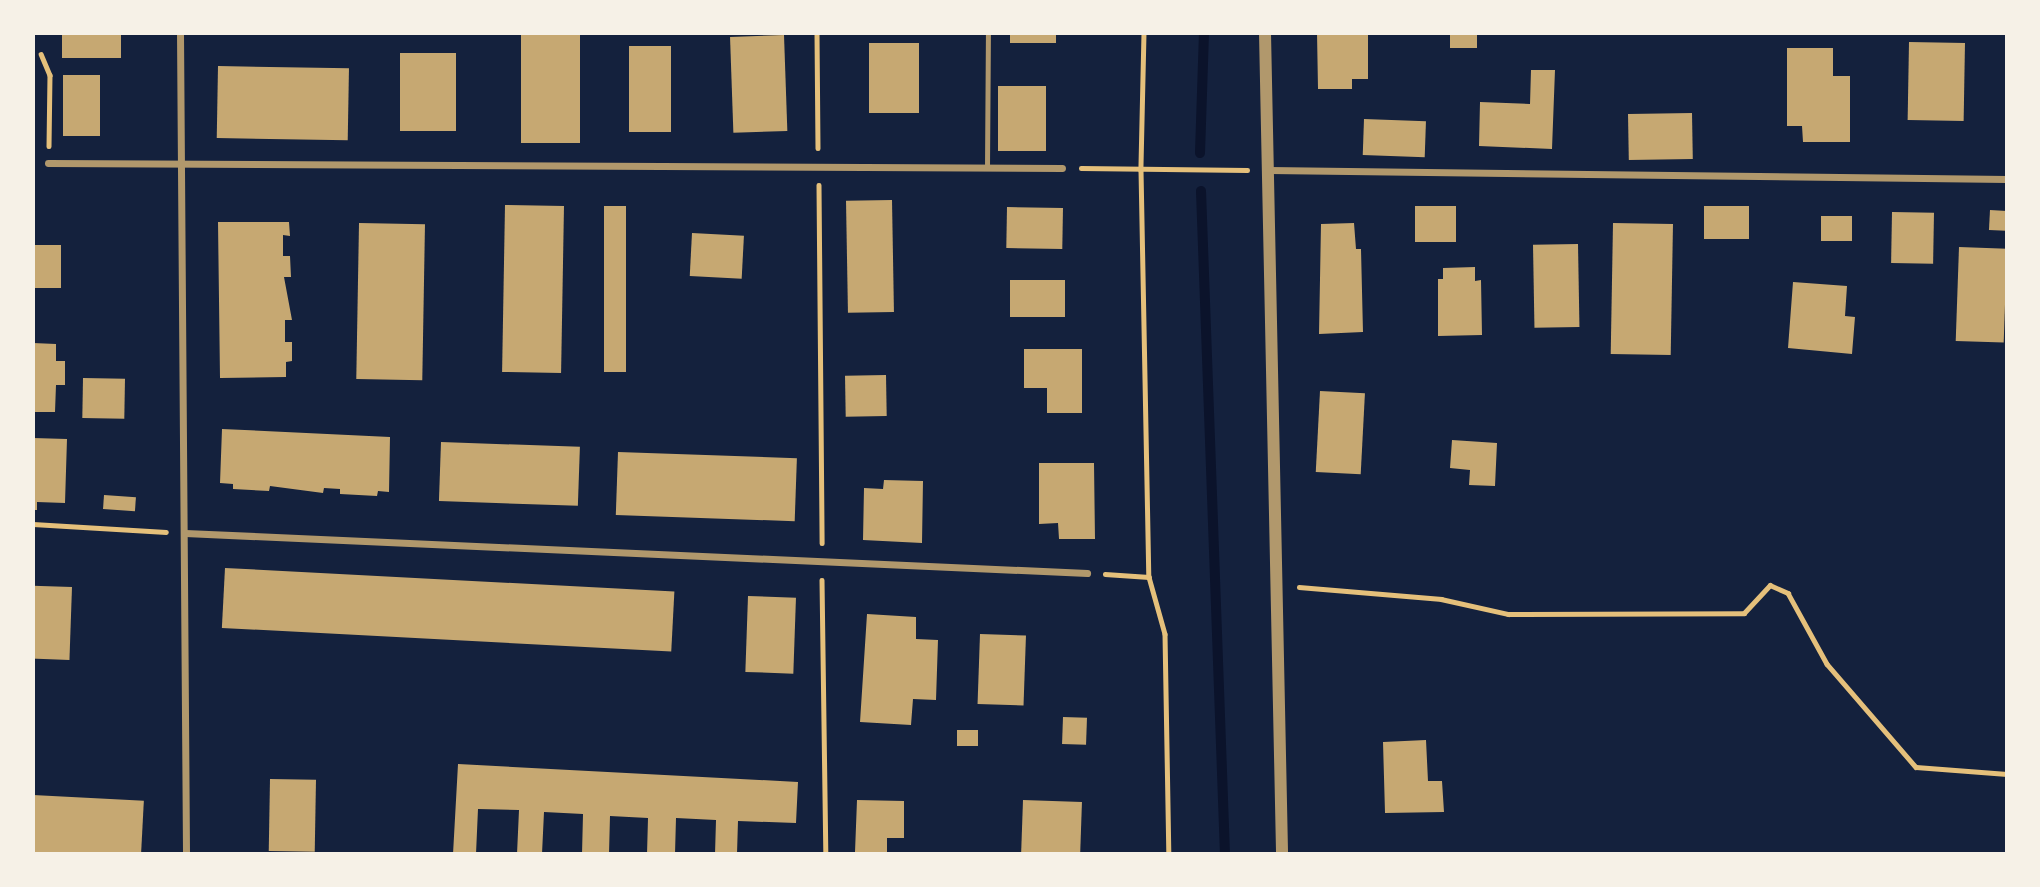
<!DOCTYPE html>
<style>
body{margin:0}
#map{position:relative;width:2040px;height:887px;overflow:hidden;background:#14213d;font-family:Helvetica,sans-serif}
div>[style]{position:absolute}
.stream>*{height:10px;margin:-5px;padding:0 5px;transform-origin:5px;border-radius:5px;background:#0b132b}
.building>*{inset:0;background:#c6a872;transform-origin:0 0}
.path>*{height:4.5px;margin:-2.25px;padding:0 2.25px;transform-origin:2.25px;border-radius:2.25px;background:#e5c07b}
.service>*{height:5px;margin:-2.5px;padding:0 2.5px;transform-origin:2.5px;border-radius:2.5px;background:#b1986c}
.minor>*{height:7px;margin:-3.5px;padding:0 3.5px;transform-origin:3.5px;border-radius:3.5px;background:#b1986c}
.tertiary>*{height:12px;margin:-6px;padding:0 6px;transform-origin:6px;border-radius:6px;background:#b1986c}
span{translate:-50% -50%;white-space:nowrap;text-align:center;line-height:1.15;-webkit-text-stroke:6px #f6f1e7;paint-order:stroke}
.frame{position:absolute;inset:0;border:35px solid #f6f1e7;pointer-events:none}
</style>
<div id="map">
<div class="stream">
<div style="left:1200px;top:153px;width:120px;rotate:-88.1deg"></div>
<div style="left:1201px;top:191px;width:663px;rotate:87.93deg"></div>
</div>
<div class="building">
<div style="left:62px;top:33px;width:59px;height:25px"></div>
<div style="left:521px;top:33px;width:59px;height:110px"></div>
<div style="left:1010px;top:33px;width:46px;height:10px"></div>
<div style="clip-path:polygon(1317px 33px,1368px 33px,1368px 79px,1352px 79px,1352px 89px,1318px 89px)"></div>
<div style="left:1450px;top:33px;width:27px;height:15px"></div>
<div style="left:784px;top:35px;width:96px;height:54px;rotate:88deg"></div>
<div style="left:1909px;top:42px;width:56px;height:78px;rotate:1deg"></div>
<div style="left:869px;top:43px;width:50px;height:70px"></div>
<div style="left:629px;top:46px;width:42px;height:86px"></div>
<div style="clip-path:polygon(1787px 48px,1833px 48px,1833px 76px,1850px 76px,1850px 142px,1803px 142px,1802px 126px,1787px 126px)"></div>
<div style="left:400px;top:53px;width:56px;height:78px"></div>
<div style="left:218px;top:66px;width:131px;height:72px;rotate:1deg"></div>
<div style="clip-path:polygon(1531px 70px,1555px 70px,1552px 149px,1479px 146px,1480px 102px,1530px 104px)"></div>
<div style="left:63px;top:75px;width:37px;height:61px"></div>
<div style="left:998px;top:86px;width:48px;height:65px"></div>
<div style="left:1692px;top:113px;width:46px;height:64px;rotate:89deg"></div>
<div style="left:1364px;top:119px;width:62px;height:36px;rotate:2deg"></div>
<div style="left:892px;top:200px;width:112px;height:46px;rotate:89deg"></div>
<div style="left:505px;top:205px;width:59px;height:167px;rotate:1deg"></div>
<div style="left:604px;top:206px;width:22px;height:166px"></div>
<div style="left:1415px;top:206px;width:41px;height:36px"></div>
<div style="left:1704px;top:206px;width:45px;height:33px"></div>
<div style="left:1007px;top:207px;width:56px;height:41px;rotate:1deg"></div>
<div style="left:1990px;top:210px;width:17px;height:20px;rotate:3deg"></div>
<div style="left:1892px;top:212px;width:42px;height:51px;rotate:1deg"></div>
<div style="left:1821px;top:216px;width:31px;height:25px"></div>
<div style="clip-path:polygon(218px 222px,289px 222px,290px 236px,283px 235px,283px 256px,290px 256px,291px 277px,284px 277px,292px 320px,285px 320px,285px 342px,292px 342px,292px 361px,286px 362px,286px 377px,220px 378px)"></div>
<div style="left:359px;top:223px;width:66px;height:156px;rotate:1deg"></div>
<div style="clip-path:polygon(1354px 223px,1356px 249px,1361px 249px,1363px 332px,1319px 334px,1321px 224px)"></div>
<div style="left:1613px;top:223px;width:60px;height:131px;rotate:1deg"></div>
<div style="left:692px;top:233px;width:52px;height:43px;rotate:3deg"></div>
<div style="left:1578px;top:244px;width:83px;height:45px;rotate:89deg"></div>
<div style="left:33px;top:245px;width:28px;height:43px"></div>
<div style="left:1959px;top:247px;width:48px;height:94px;rotate:2deg"></div>
<div style="clip-path:polygon(1475px 267px,1475px 281px,1481px 280px,1482px 335px,1438px 336px,1438px 279px,1443px 279px,1443px 268px)"></div>
<div style="left:1010px;top:280px;width:55px;height:37px"></div>
<div style="clip-path:polygon(1793px 282px,1847px 286px,1845px 316px,1855px 317px,1852px 354px,1788px 348px)"></div>
<div style="clip-path:polygon(33px 343px,56px 344px,56px 361px,65px 361px,65px 385px,56px 385px,55px 412px,33px 412px)"></div>
<div style="clip-path:polygon(1024px 349px,1082px 349px,1082px 413px,1047px 413px,1047px 388px,1024px 388px)"></div>
<div style="left:886px;top:375px;width:41px;height:41px;rotate:89deg"></div>
<div style="left:83px;top:378px;width:42px;height:40px;rotate:1deg"></div>
<div style="left:1320px;top:391px;width:45px;height:81px;rotate:3deg"></div>
<div style="clip-path:polygon(222px 429px,390px 437px,389px 492px,378px 491px,377px 496px,340px 494px,340px 489px,324px 488px,323px 493px,270px 486px,269px 491px,233px 489px,233px 484px,220px 483px)"></div>
<div style="clip-path:polygon(33px 438px,67px 439px,65px 503px,37px 502px,37px 510px,33px 510px)"></div>
<div style="clip-path:polygon(1452px 440px,1497px 443px,1495px 486px,1469px 485px,1470px 470px,1450px 468px)"></div>
<div style="left:441px;top:442px;width:139px;height:59px;rotate:2deg"></div>
<div style="left:618px;top:452px;width:179px;height:63px;rotate:2deg"></div>
<div style="clip-path:polygon(1039px 463px,1094px 463px,1095px 539px,1059px 539px,1058px 523px,1039px 524px)"></div>
<div style="clip-path:polygon(884px 480px,923px 481px,922px 543px,863px 540px,864px 488px,883px 489px)"></div>
<div style="left:104px;top:495px;width:32px;height:14px;rotate:4deg"></div>
<div style="left:225px;top:568px;width:450px;height:60px;rotate:3deg"></div>
<div style="left:72px;top:587px;width:73px;height:39px;rotate:92deg"></div>
<div style="left:748px;top:596px;width:48px;height:76px;rotate:2deg"></div>
<div style="clip-path:polygon(867px 614px,916px 617px,916px 639px,938px 640px,936px 700px,913px 699px,911px 725px,860px 722px)"></div>
<div style="left:980px;top:634px;width:46px;height:70px;rotate:2deg"></div>
<div style="left:1063px;top:717px;width:24px;height:27px;rotate:2deg"></div>
<div style="left:978px;top:730px;width:16px;height:21px;rotate:90deg"></div>
<div style="clip-path:polygon(1426px 740px,1428px 781px,1442px 781px,1444px 812px,1385px 813px,1383px 742px)"></div>
<div style="clip-path:polygon(458px 764px,798px 782px,796px 823px,738px 821px,737px 854px,715px 854px,716px 820px,676px 818px,675px 854px,647px 854px,648px 818px,610px 816px,609px 854px,582px 854px,583px 814px,544px 812px,542px 854px,517px 854px,519px 810px,478px 809px,476px 854px,453px 854px)"></div>
<div style="left:270px;top:779px;width:46px;height:72px;rotate:1deg"></div>
<div style="left:33px;top:795px;width:111px;height:59px;rotate:3deg"></div>
<div style="clip-path:polygon(857px 800px,904px 801px,904px 838px,887px 838px,887px 853px,855px 852px)"></div>
<div style="left:1023px;top:800px;width:59px;height:52px;rotate:2deg"></div>
</div>
<div class="path">
<div style="left:817px;top:33px;width:115px;rotate:89.5deg"></div>
<div style="left:1144px;top:33px;width:137px;rotate:91.3deg"></div>
<div style="left:1141px;top:170px;width:407px;rotate:88.9deg"></div>
<div style="left:1149px;top:577px;width:59px;rotate:74.3deg"></div>
<div style="left:1165px;top:634px;width:220px;rotate:89deg"></div>
<div style="left:41px;top:54px;width:23px;rotate:67deg"></div>
<div style="left:50px;top:75px;width:71px;rotate:90.8deg"></div>
<div style="left:1081px;top:168px;width:166px;rotate:0.7deg"></div>
<div style="left:819px;top:185px;width:358px;rotate:89.5deg"></div>
<div style="left:33px;top:524px;width:133px;rotate:3.4deg"></div>
<div style="left:1105px;top:574px;width:44px;rotate:3.9deg"></div>
<div style="left:822px;top:580px;width:274px;rotate:89.2deg"></div>
<div style="left:1299px;top:587px;width:143px;rotate:4.8deg"></div>
<div style="left:1441px;top:599px;width:69px;rotate:12.6deg"></div>
<div style="left:1508px;top:614px;width:236px;rotate:-0.2deg"></div>
<div style="left:1744px;top:613px;width:38px;rotate:-47deg"></div>
<div style="left:1770px;top:585px;width:20px;rotate:24deg"></div>
<div style="left:1788px;top:593px;width:81px;rotate:61.2deg"></div>
<div style="left:1827px;top:664px;width:136px;rotate:49.2deg"></div>
<div style="left:1916px;top:767px;width:91px;rotate:4.4deg"></div>
</div>
<div class="service">
<div style="left:987px;top:168px;width:135px;rotate:-89.6deg"></div>
</div>
<div class="minor">
<div style="left:180px;top:33px;width:821px;rotate:89.58deg"></div>
<div style="left:48px;top:163px;width:1014px;rotate:0.28deg"></div>
<div style="left:1267px;top:170px;width:740px;rotate:0.7deg"></div>
<div style="left:185px;top:533px;width:903px;rotate:2.54deg"></div>
</div>
<div class="tertiary">
<div style="left:1265px;top:33px;width:821px;rotate:88.81deg"></div>
</div>
<div class="frame"></div>
</div>
